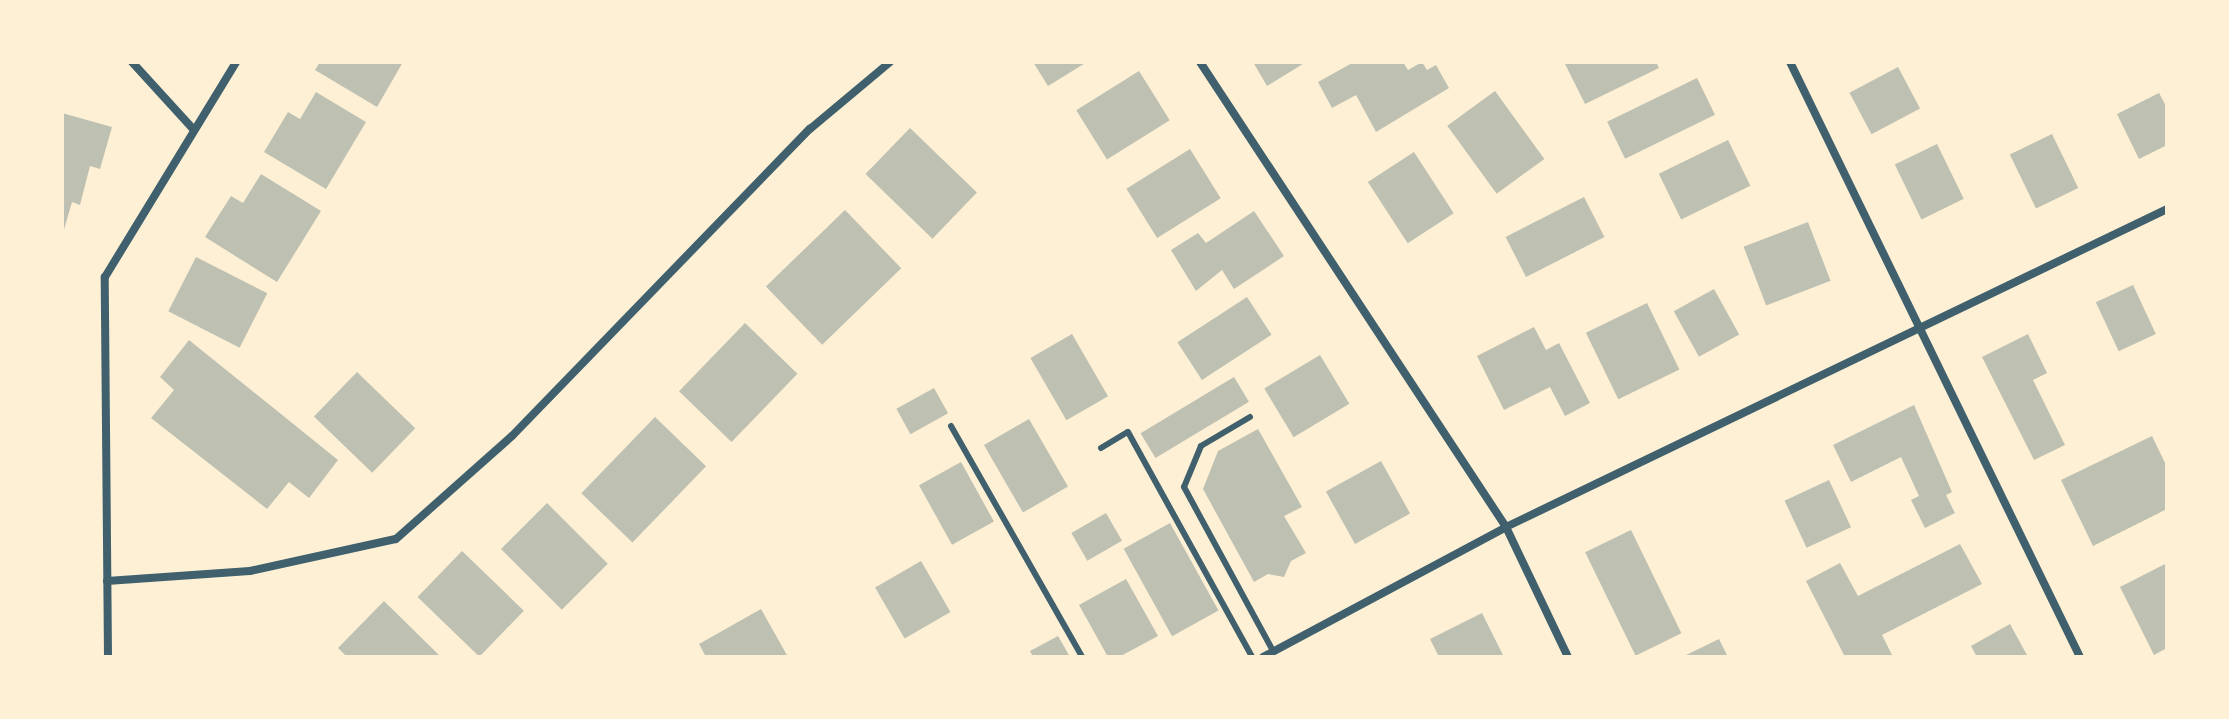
<!DOCTYPE html>
<style>
body{margin:0}
#map{position:relative;width:2229px;height:719px;overflow:hidden;background:#fdf0d5;font-family:Overpass,sans-serif}
div>[style]{position:absolute}
.building>*{inset:0;background:#bec0b2;transform-origin:0 0}
.service>*{height:6px;margin:-3px;padding:0 3px;transform-origin:3px;border-radius:3px;background:#3f606c}
.minor>*{height:8px;margin:-4px;padding:0 4px;transform-origin:4px;border-radius:4px;background:#3f606c}
span{translate:-50% -50%;white-space:nowrap;text-align:center;line-height:1.15;-webkit-text-stroke:7px #fdf0d5;paint-order:stroke}
.frame{position:absolute;inset:0;border:64px solid #fdf0d5;pointer-events:none}
</style>
<div id="map">
<div class="building">
<div style="clip-path:polygon(320px 62px,403px 62px,377px 107px,315px 70px)"></div>
<div style="clip-path:polygon(1033px 62px,1087px 62px,1048px 86px)"></div>
<div style="clip-path:polygon(1253px 62px,1306px 62px,1267px 86px)"></div>
<div style="clip-path:polygon(1354px 62px,1403px 62px,1408px 70px,1422px 62px,1427px 70px,1436px 65px,1449px 88px,1376px 132px,1356px 95px,1332px 108px,1318px 82px)"></div>
<div style="clip-path:polygon(1564px 62px,1656px 62px,1659px 68px,1585px 104px)"></div>
<div style="left:1898px;top:67px;width:47px;height:55px;rotate:62deg"></div>
<div style="left:1139px;top:71px;width:58px;height:74px;rotate:58deg"></div>
<div style="left:1697px;top:78px;width:41px;height:100px;rotate:64deg"></div>
<div style="left:1495px;top:91px;width:84px;height:59px;rotate:54deg"></div>
<div style="clip-path:polygon(316px 92px,366px 122px,326px 189px,264px 152px,288px 112px,300px 119px)"></div>
<div style="clip-path:polygon(2159px 93px,2167px 108px,2167px 145px,2139px 159px,2117px 114px)"></div>
<div style="clip-path:polygon(62px 113px,112px 127px,100px 169px,90px 166px,80px 205px,72px 202px,63px 233px)"></div>
<div style="left:910px;top:128px;width:93px;height:64px;rotate:44deg"></div>
<div style="left:2052px;top:134px;width:60px;height:47px;rotate:64deg"></div>
<div style="left:1728px;top:140px;width:51px;height:77px;rotate:64deg"></div>
<div style="left:1937px;top:144px;width:61px;height:47px;rotate:64deg"></div>
<div style="left:1190px;top:149px;width:58px;height:75px;rotate:58deg"></div>
<div style="left:1414px;top:152px;width:73px;height:55px;rotate:57deg"></div>
<div style="clip-path:polygon(261px 174px,321px 211px,277px 282px,205px 237px,231px 196px,243px 203px)"></div>
<div style="left:1584px;top:197px;width:45px;height:88px;rotate:63deg"></div>
<div style="left:845px;top:210px;width:81px;height:110px;rotate:46deg"></div>
<div style="clip-path:polygon(1254px 211px,1284px 256px,1234px 289px,1222px 270px,1196px 291px,1171px 250px,1198px 233px,1206px 243px)"></div>
<div style="left:1808px;top:222px;width:63px;height:69px;rotate:69deg"></div>
<div style="left:196px;top:257px;width:80px;height:61px;rotate:27deg"></div>
<div style="left:2133px;top:285px;width:54px;height:41px;rotate:65deg"></div>
<div style="left:1714px;top:289px;width:52px;height:46px;rotate:61deg"></div>
<div style="left:1247px;top:297px;width:45px;height:83px;rotate:57deg"></div>
<div style="left:1647px;top:303px;width:74px;height:68px;rotate:64deg"></div>
<div style="left:745px;top:323px;width:73px;height:95px;rotate:44deg"></div>
<div style="clip-path:polygon(1534px 327px,1546px 350px,1559px 343px,1590px 403px,1565px 416px,1550px 387px,1504px 410px,1477px 356px)"></div>
<div style="left:1072px;top:334px;width:72px;height:48px;rotate:60deg"></div>
<div style="clip-path:polygon(2028px 334px,2047px 373px,2033px 380px,2065px 445px,2034px 460px,1982px 357px)"></div>
<div style="clip-path:polygon(189px 340px,338px 460px,309px 498px,289px 482px,267px 509px,151px 418px,174px 390px,160px 377px)"></div>
<div style="left:1320px;top:355px;width:57px;height:65px;rotate:59deg"></div>
<div style="left:357px;top:372px;width:81px;height:62px;rotate:44deg"></div>
<div style="left:1234px;top:377px;width:29px;height:109px;rotate:59deg"></div>
<div style="left:934px;top:388px;width:29px;height:43px;rotate:61deg"></div>
<div style="clip-path:polygon(1914px 405px,1952px 492px,1946px 495px,1955px 513px,1925px 528px,1911px 500px,1919px 496px,1901px 457px,1851px 482px,1833px 445px)"></div>
<div style="left:655px;top:417px;width:71px;height:106px;rotate:44deg"></div>
<div style="left:1029px;top:419px;width:78px;height:52px;rotate:60deg"></div>
<div style="clip-path:polygon(1258px 429px,1302px 507px,1284px 516px,1306px 553px,1291px 561px,1284px 577px,1268px 574px,1254px 582px,1203px 489px,1218px 451px)"></div>
<div style="clip-path:polygon(2152px 436px,2167px 467px,2167px 509px,2093px 546px,2061px 480px)"></div>
<div style="left:1381px;top:461px;width:60px;height:63px;rotate:61deg"></div>
<div style="left:961px;top:462px;width:68px;height:48px;rotate:61deg"></div>
<div style="left:1829px;top:480px;width:52px;height:49px;rotate:65deg"></div>
<div style="left:547px;top:503px;width:86px;height:65px;rotate:45deg"></div>
<div style="left:1106px;top:513px;width:32px;height:40px;rotate:60deg"></div>
<div style="left:1170px;top:523px;width:100px;height:53px;rotate:61deg"></div>
<div style="left:1631px;top:530px;width:115px;height:51px;rotate:64deg"></div>
<div style="clip-path:polygon(1960px 544px,1982px 584px,1882px 635px,1893px 657px,1845px 657px,1806px 581px,1840px 563px,1858px 596px)"></div>
<div style="left:462px;top:551px;width:86px;height:64px;rotate:44deg"></div>
<div style="left:921px;top:561px;width:59px;height:53px;rotate:60deg"></div>
<div style="clip-path:polygon(2167px 563px,2167px 648px,2154px 655px,2120px 587px)"></div>
<div style="clip-path:polygon(1126px 579px,1158px 636px,1119px 657px,1108px 657px,1079px 605px)"></div>
<div style="clip-path:polygon(384px 601px,441px 657px,347px 657px,338px 648px)"></div>
<div style="clip-path:polygon(761px 609px,788px 657px,706px 657px,699px 644px)"></div>
<div style="clip-path:polygon(1482px 613px,1504px 657px,1439px 657px,1430px 639px)"></div>
<div style="clip-path:polygon(2010px 624px,2028px 657px,1977px 657px,1971px 646px)"></div>
<div style="clip-path:polygon(1058px 636px,1070px 657px,1033px 657px,1030px 651px)"></div>
<div style="clip-path:polygon(1719px 639px,1728px 657px,1682px 657px)"></div>
</div>
<div class="service">
<div style="left:1250px;top:417px;width:57px;rotate:149.4deg"></div>
<div style="left:1201px;top:446px;width:44px;rotate:112.5deg"></div>
<div style="left:1184px;top:487px;width:187px;rotate:61.5deg"></div>
<div style="left:951px;top:426px;width:266px;rotate:60.4deg"></div>
<div style="left:1101px;top:448px;width:31px;rotate:-31deg"></div>
<div style="left:1128px;top:432px;width:257px;rotate:61.1deg"></div>
</div>
<div class="minor">
<div style="left:132px;top:62px;width:92px;rotate:47.6deg"></div>
<div style="left:1200px;top:62px;width:557px;rotate:56.65deg"></div>
<div style="left:1506px;top:527px;width:144px;rotate:64.5deg"></div>
<div style="left:1790px;top:62px;width:662px;rotate:64.02deg"></div>
<div style="left:107px;top:581px;width:143px;rotate:-4deg"></div>
<div style="left:250px;top:571px;width:149px;rotate:-12.4deg"></div>
<div style="left:396px;top:539px;width:155px;rotate:-41.6deg"></div>
<div style="left:512px;top:436px;width:428px;rotate:-45.9deg"></div>
<div style="left:810px;top:129px;width:104px;rotate:-39.9deg"></div>
<div style="left:108px;top:657px;width:380px;rotate:-90.5deg"></div>
<div style="left:105px;top:277px;width:252px;rotate:-58.6deg"></div>
<div style="left:1263px;top:657px;width:276px;rotate:-28.1deg"></div>
<div style="left:1506px;top:527px;width:734px;rotate:-25.69deg"></div>
</div>
<div class="frame"></div>
</div>
